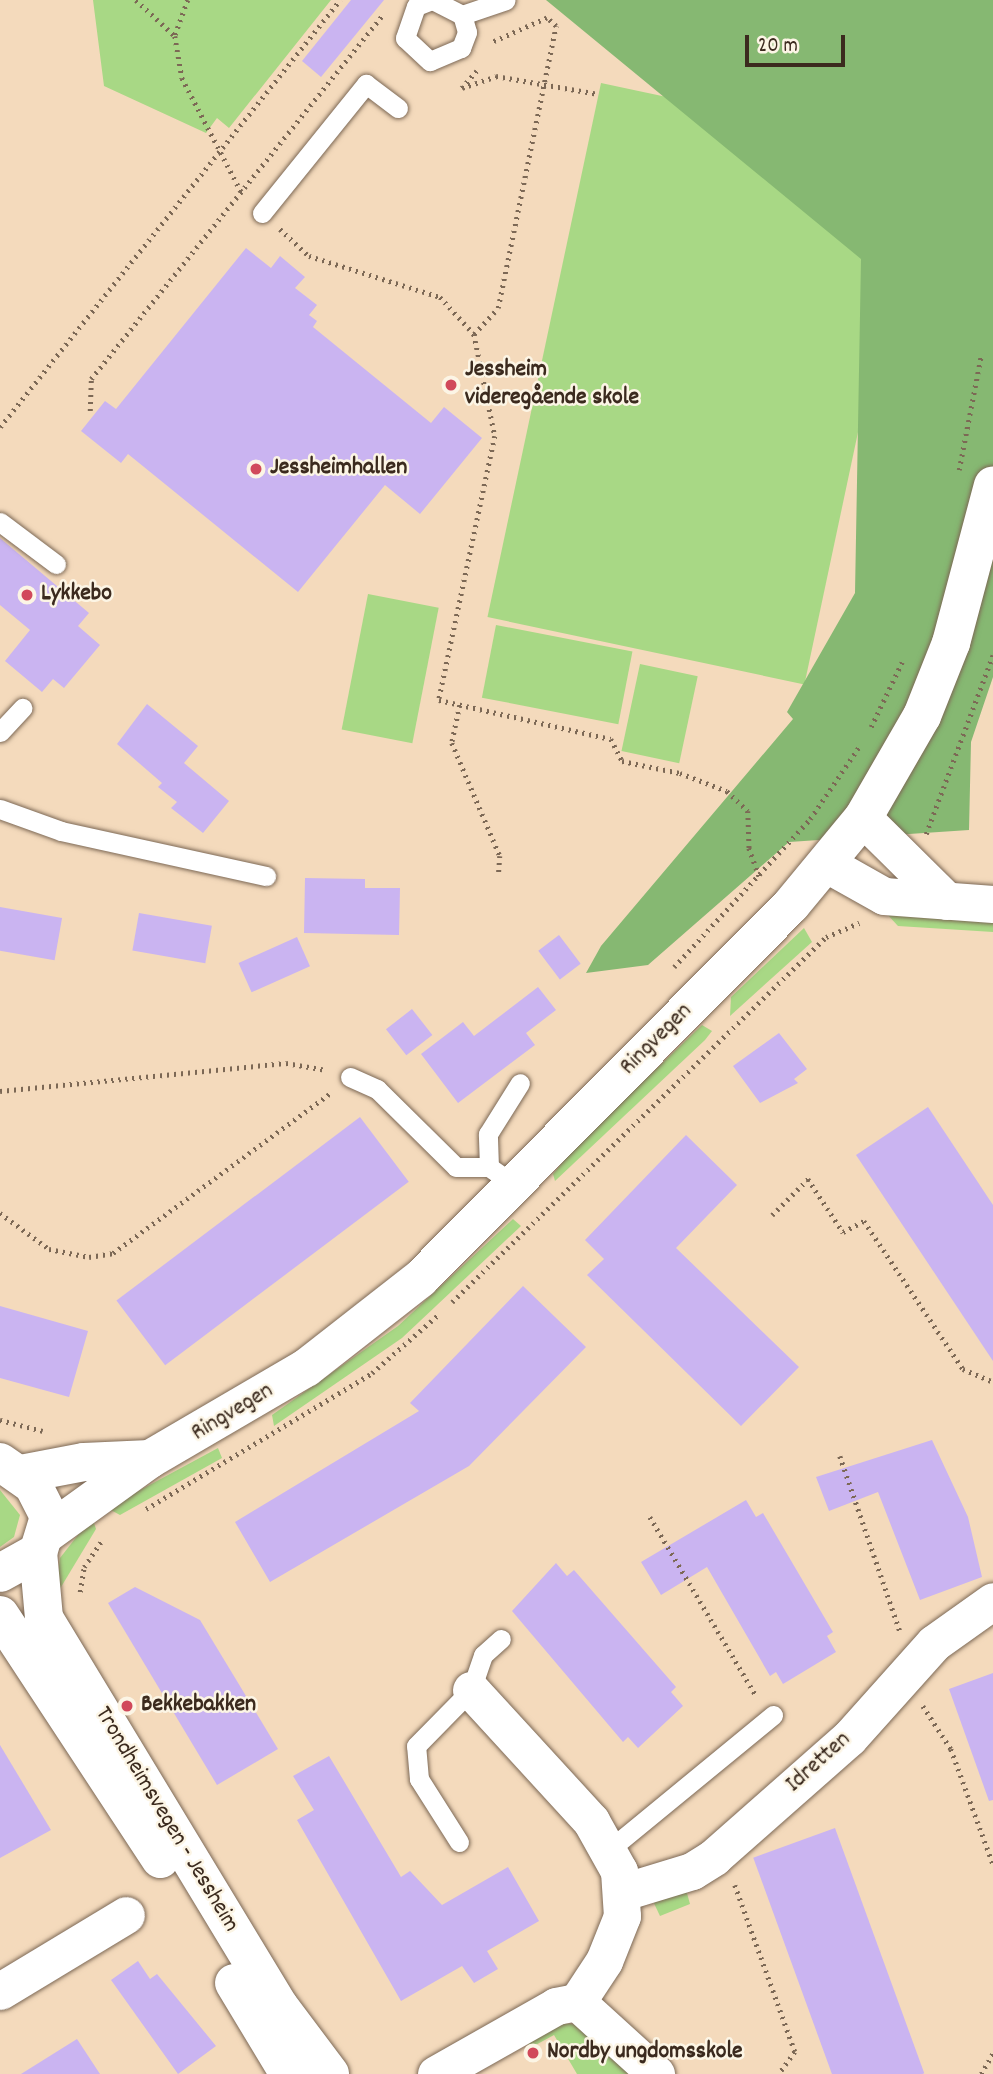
<!DOCTYPE html>
<meta charset="utf-8">
<style>
body{margin:0}
#map{position:relative;width:993px;height:2074px;overflow:hidden;background:#f4dabc;font-family:Dekko,sans-serif}
div>[style]{position:absolute}
.green>*{inset:0;background:#a8d885;transform-origin:0 0}
.forest>*{inset:0;background:#86b872}
.building>*{inset:0;background:#cab4f1;transform-origin:0 0}
.path>*{height:4.5px;margin-top:-2.25px;transform-origin:0;background:repeating-linear-gradient(90deg,#7c6855 0 2px,transparent 0 7px)}
.roads{filter:drop-shadow(0 0 2px #7c6855) drop-shadow(0 0 2px #7c6855)}
.lane>*{height:19px;margin:-9.5px;padding:0 9.5px;transform-origin:9.5px;border-radius:9.5px;background:#fff}
.street>*{height:37px;margin:-18.5px;padding:0 18.5px;transform-origin:18.5px;border-radius:18.5px;background:#fff}
.secondary>*{height:38px;margin:-19px;padding:0 19px;transform-origin:19px;border-radius:19px;background:#fff}
.dots>*{width:19px;height:19px;translate:-50% -50%;box-sizing:border-box;border:4px solid #fcf5e5;border-radius:50%}
span{translate:-50% -50%;white-space:nowrap;text-align:center;line-height:1.15;-webkit-text-stroke:5px #fcf5e5;paint-order:stroke}
.poi-label{font-size:24px;color:#3b2a1e;font-weight:700}
.left{translate:0 -50%;text-align:left}
.street-label{font-size:24px;color:#3b2a1e}
.scale{position:absolute;left:745px;top:35px;width:100px;height:32px;box-sizing:border-box;border:4px solid #3b2a1e;border-top:0;padding-left:9px;font-size:21px;line-height:24px;white-space:nowrap;color:#3b2a1e;-webkit-text-stroke:5px #fcf5e5;paint-order:stroke}
</style>
<div id="map">
<div class="green">
<div style="clip-path:polygon(93px 0,331px 0,229px 128px,217px 118px,206px 133px,104px 86px)"></div>
<div style="left:601px;top:83px;width:324px;height:546px;rotate:12deg"></div>
<div style="left:368px;top:594px;width:72px;height:138px;rotate:11deg"></div>
<div style="left:496px;top:625px;width:139px;height:74px;rotate:11deg"></div>
<div style="left:640px;top:664px;width:59px;height:89px;rotate:12deg"></div>
<div style="clip-path:polygon(886px 913px,993px 919px,993px 932px,898px 926px)"></div>
<div style="clip-path:polygon(804px 928px,812px 942px,730px 1016px,731px 997px)"></div>
<div style="clip-path:polygon(702px 1025px,712px 1031px,705px 1040px,555px 1181px,553px 1174px,576px 1146px)"></div>
<div style="clip-path:polygon(513px 1219px,521px 1226px,402px 1338px,274px 1426px,272px 1415px,398px 1326px)"></div>
<div style="clip-path:polygon(218px 1448px,222px 1458px,120px 1515px,107px 1508px)"></div>
<div style="clip-path:polygon(0 1490px,20px 1515px,14px 1537px,0 1547px)"></div>
<div style="clip-path:polygon(92px 1517px,96px 1529px,55px 1597px,60px 1558px)"></div>
<div style="clip-path:polygon(685px 1886px,690px 1904px,660px 1916px,651px 1897px)"></div>
<div style="clip-path:polygon(558px 2022px,583px 2026px,635px 2074px,577px 2074px,554px 2035px,530px 2048px,526px 2040px)"></div>
</div>
<div class="forest">
<div style="clip-path:polygon(546px 0,993px 0,993px 677px,971px 742px,969px 830px,789px 842px,648px 965px,586px 973px,601px 946px,793px 719px,787px 712px,855px 593px,861px 259px)"></div>
</div>
<div class="building">
<div style="clip-path:polygon(351px 0,384px 0,321px 77px,302px 61px)"></div>
<div style="clip-path:polygon(246px 248px,271px 268px,280px 256px,305px 277px,295px 288px,317px 305px,309px 315px,317px 321px,313px 327px,431px 423px,444px 407px,482px 438px,420px 514px,385px 485px,298px 592px,128px 454px,121px 463px,81px 431px,105px 401px,116px 409px)"></div>
<div style="clip-path:polygon(0 538px,89px 613px,78px 626px,100px 645px,64px 688px,53px 679px,42px 692px,5px 661px,30px 630px,0 605px)"></div>
<div style="clip-path:polygon(147px 704px,198px 746px,184px 763px,229px 801px,203px 833px,171px 808px,177px 802px,158px 787px,162px 783px,117px 744px)"></div>
<div style="clip-path:polygon(305px 878px,365px 879px,365px 888px,400px 888px,399px 935px,304px 933px)"></div>
<div style="left:0;top:907px;width:63px;height:43px;rotate:10deg"></div>
<div style="left:139px;top:913px;width:74px;height:38px;rotate:10deg"></div>
<div style="left:559px;top:935px;width:36px;height:26px;rotate:53deg"></div>
<div style="left:297px;top:937px;width:32px;height:64px;rotate:66deg"></div>
<div style="clip-path:polygon(538px 987px,556px 1010px,526px 1033px,535px 1045px,458px 1103px,421px 1054px,463px 1022px,474px 1036px)"></div>
<div style="left:412px;top:1009px;width:33px;height:33px;rotate:52deg"></div>
<div style="clip-path:polygon(779px 1033px,807px 1069px,794px 1079px,798px 1083px,760px 1103px,733px 1066px)"></div>
<div style="clip-path:polygon(928px 1107px,993px 1205px,993px 1361px,856px 1155px)"></div>
<div style="left:360px;top:1117px;width:81px;height:305px;rotate:53deg"></div>
<div style="clip-path:polygon(686px 1135px,737px 1185px,676px 1248px,799px 1367px,741px 1426px,587px 1275px,604px 1259px,585px 1240px)"></div>
<div style="clip-path:polygon(523px 1286px,586px 1347px,469px 1466px,270px 1582px,235px 1522px,419px 1411px,410px 1403px)"></div>
<div style="clip-path:polygon(0 1306px,88px 1331px,69px 1397px,0 1378px)"></div>
<div style="clip-path:polygon(932px 1440px,968px 1517px,982px 1577px,920px 1600px,878px 1492px,829px 1511px,816px 1477px)"></div>
<div style="clip-path:polygon(746px 1500px,756px 1517px,763px 1513px,833px 1632px,827px 1636px,836px 1652px,783px 1684px,776px 1672px,770px 1676px,707px 1567px,661px 1595px,641px 1562px)"></div>
<div style="clip-path:polygon(556px 1563px,567px 1576px,574px 1570px,676px 1687px,671px 1692px,683px 1706px,638px 1748px,628px 1737px,623px 1742px,512px 1611px)"></div>
<div style="clip-path:polygon(135px 1587px,200px 1620px,278px 1749px,217px 1785px,108px 1603px)"></div>
<div style="clip-path:polygon(993px 1673px,993px 1800px,989px 1801px,949px 1689px)"></div>
<div style="clip-path:polygon(0 1745px,51px 1830px,0 1858px)"></div>
<div style="clip-path:polygon(329px 1756px,401px 1877px,410px 1871px,442px 1905px,508px 1867px,539px 1921px,487px 1951px,498px 1969px,474px 1983px,462px 1966px,401px 2001px,297px 1820px,314px 1810px,293px 1776px)"></div>
<div style="left:835px;top:1828px;width:261px;height:87px;rotate:70deg"></div>
<div style="clip-path:polygon(138px 1961px,150px 1979px,157px 1974px,216px 2046px,178px 2074px,111px 1980px)"></div>
<div style="clip-path:polygon(77px 2039px,100px 2074px,21px 2074px)"></div>
</div>
<div class="path">
<div style="left:136px;top:0;width:53px;rotate:42.7deg"></div>
<div style="left:188px;top:0;width:38px;rotate:110deg"></div>
<div style="left:175px;top:36px;width:43px;rotate:80.5deg"></div>
<div style="left:182px;top:78px;width:132px;rotate:62.5deg"></div>
<div style="left:477px;top:71px;width:23px;rotate:131deg"></div>
<div style="left:462px;top:88px;width:36px;rotate:-19deg"></div>
<div style="left:496px;top:76px;width:104px;rotate:10deg"></div>
<div style="left:280px;top:229px;width:40px;rotate:43deg"></div>
<div style="left:309px;top:256px;width:137px;rotate:17.4deg"></div>
<div style="left:440px;top:297px;width:50px;rotate:47.4deg"></div>
<div style="left:474px;top:334px;width:104px;rotate:78.4deg"></div>
<div style="left:495px;top:436px;width:270px;rotate:102deg"></div>
<div style="left:439px;top:700px;width:176px;rotate:12.8deg"></div>
<div style="left:611px;top:739px;width:25px;rotate:63deg"></div>
<div style="left:622px;top:761px;width:59px;rotate:11.7deg"></div>
<div style="left:680px;top:773px;width:50px;rotate:21deg"></div>
<div style="left:727px;top:791px;width:29px;rotate:44deg"></div>
<div style="left:748px;top:811px;width:37px;rotate:88deg"></div>
<div style="left:749px;top:848px;width:30px;rotate:70deg"></div>
<div style="left:474px;top:334px;width:35px;rotate:-47deg"></div>
<div style="left:498px;top:308px;width:288px;rotate:-78.4deg"></div>
<div style="left:556px;top:26px;width:12px;rotate:-138deg"></div>
<div style="left:547px;top:18px;width:59px;rotate:156deg"></div>
<div style="left:90px;top:411px;width:32px;rotate:-88deg"></div>
<div style="left:91px;top:379px;width:467px;rotate:-51.3deg"></div>
<div style="left:0;top:427px;width:546px;rotate:-51.47deg"></div>
<div style="left:959px;top:470px;width:116px;rotate:-79.1deg"></div>
<div style="left:460px;top:705px;width:39px;rotate:102deg"></div>
<div style="left:452px;top:743px;width:123px;rotate:67deg"></div>
<div style="left:500px;top:856px;width:16px;rotate:94deg"></div>
<div style="left:871px;top:727px;width:72px;rotate:-64.5deg"></div>
<div style="left:926px;top:834px;width:191px;rotate:-69.5deg"></div>
<div style="left:674px;top:967px;width:201px;rotate:-47.4deg"></div>
<div style="left:810px;top:819px;width:87px;rotate:-55.8deg"></div>
<div style="left:0;top:1091px;width:287px;rotate:-5.6deg"></div>
<div style="left:286px;top:1063px;width:41px;rotate:9.9deg"></div>
<div style="left:0;top:1213px;width:61px;rotate:36.3deg"></div>
<div style="left:49px;top:1249px;width:41px;rotate:11.3deg"></div>
<div style="left:89px;top:1257px;width:24px;rotate:-9deg"></div>
<div style="left:113px;top:1253px;width:270px;rotate:-36.3deg"></div>
<div style="left:772px;top:1215px;width:51px;rotate:-45deg"></div>
<div style="left:808px;top:1179px;width:64px;rotate:56.6deg"></div>
<div style="left:843px;top:1232px;width:24px;rotate:-28deg"></div>
<div style="left:864px;top:1221px;width:178px;rotate:56.2deg"></div>
<div style="left:963px;top:1369px;width:33px;rotate:23deg"></div>
<div style="left:452px;top:1302px;width:523px;rotate:-44.3deg"></div>
<div style="left:826px;top:937px;width:36px;rotate:-23deg"></div>
<div style="left:0;top:1420px;width:44px;rotate:14.3deg"></div>
<div style="left:840px;top:1456px;width:185px;rotate:71.1deg"></div>
<div style="left:146px;top:1509px;width:264px;rotate:-31deg"></div>
<div style="left:372px;top:1373px;width:88px;rotate:-41.3deg"></div>
<div style="left:650px;top:1517px;width:209px;rotate:59.3deg"></div>
<div style="left:80px;top:1592px;width:25px;rotate:-81deg"></div>
<div style="left:84px;top:1567px;width:32px;rotate:-56deg"></div>
<div style="left:923px;top:1706px;width:51px;rotate:56.9deg"></div>
<div style="left:951px;top:1749px;width:122px;rotate:69.9deg"></div>
<div style="left:735px;top:1885px;width:177px;rotate:70.2deg"></div>
<div style="left:795px;top:2052px;width:27px;rotate:126deg"></div>
<div style="left:981px;top:2074px;width:24px;rotate:-60deg"></div>
</div>
<div class="roads">
<div class="lane">
<div style="left:432px;top:0;width:17px;rotate:159deg"></div>
<div style="left:416px;top:6px;width:34px;rotate:109deg"></div>
<div style="left:405px;top:38px;width:34px;rotate:43deg"></div>
<div style="left:430px;top:61px;width:34px;rotate:-23deg"></div>
<div style="left:461px;top:48px;width:17px;rotate:-69deg"></div>
<div style="left:467px;top:32px;width:18px;rotate:-106deg"></div>
<div style="left:462px;top:15px;width:33px;rotate:-153deg"></div>
<div style="left:462px;top:15px;width:46px;rotate:-18.8deg"></div>
<div style="left:262px;top:213px;width:166px;rotate:-51.1deg"></div>
<div style="left:366px;top:84px;width:40px;rotate:37deg"></div>
<div style="left:0;top:522px;width:70px;rotate:36.9deg"></div>
<div style="left:0;top:732px;width:33px;rotate:-47deg"></div>
<div style="left:0;top:809px;width:65px;rotate:19.8deg"></div>
<div style="left:61px;top:831px;width:210px;rotate:12.4deg"></div>
<div style="left:350px;top:1077px;width:30px;rotate:24deg"></div>
<div style="left:377px;top:1089px;width:111px;rotate:44.6deg"></div>
<div style="left:456px;top:1167px;width:33px"></div>
<div style="left:489px;top:1167px;width:32px;rotate:35deg"></div>
<div style="left:489px;top:1167px;width:33px;rotate:-92deg"></div>
<div style="left:488px;top:1134px;width:60px;rotate:-57.9deg"></div>
<div style="left:459px;top:1842px;width:75px;rotate:-122.4deg"></div>
<div style="left:419px;top:1779px;width:33px;rotate:-95deg"></div>
<div style="left:416px;top:1746px;width:78px;rotate:-45.5deg"></div>
<div style="left:471px;top:1690px;width:37px;rotate:-71deg"></div>
<div style="left:483px;top:1655px;width:24px;rotate:-42deg"></div>
<div style="left:610px;top:1849px;width:211px;rotate:-39.4deg"></div>
</div>
<div class="street">
<div style="left:863px;top:818px;width:118px;rotate:44.7deg"></div>
<div style="left:827px;top:864px;width:65px;rotate:29.3deg"></div>
<div style="left:884px;top:896px;width:109px;rotate:4.2deg"></div>
<div style="left:471px;top:1690px;width:178px;rotate:47.5deg"></div>
<div style="left:591px;top:1821px;width:57px;rotate:60.8deg"></div>
<div style="left:619px;top:1871px;width:45px;rotate:86.2deg"></div>
<div style="left:622px;top:1916px;width:48px;rotate:111.8deg"></div>
<div style="left:604px;top:1961px;width:49px;rotate:123.4deg"></div>
<div style="left:623px;top:1892px;width:72px;rotate:-16.9deg"></div>
<div style="left:692px;top:1871px;width:26px;rotate:-32deg"></div>
<div style="left:714px;top:1857px;width:180px;rotate:-41.4deg"></div>
<div style="left:849px;top:1738px;width:127px;rotate:-48.2deg"></div>
<div style="left:934px;top:1643px;width:72px;rotate:-35.4deg"></div>
<div style="left:0;top:1991px;width:147px;rotate:-31.1deg"></div>
<div style="left:436px;top:2074px;width:138px;rotate:-29.5deg"></div>
<div style="left:556px;top:2006px;width:21px;rotate:-11deg"></div>
<div style="left:577px;top:2002px;width:107px;rotate:42.3deg"></div>
</div>
<div class="secondary">
<div style="left:0;top:1462px;width:40px;rotate:34.9deg"></div>
<div style="left:33px;top:1485px;width:36px;rotate:63deg"></div>
<div style="left:49px;top:1517px;width:37px;rotate:107deg"></div>
<div style="left:38px;top:1552px;width:43px;rotate:151.1deg"></div>
<div style="left:21px;top:1474px;width:64px;rotate:-10.8deg"></div>
<div style="left:84px;top:1462px;width:66px;rotate:-2.6deg"></div>
<div style="left:46px;top:1534px;width:128px;rotate:-35.8deg"></div>
<div style="left:150px;top:1459px;width:181px;rotate:-30.3deg"></div>
<div style="left:306px;top:1368px;width:145px;rotate:-38deg"></div>
<div style="left:420px;top:1279px;width:527px;rotate:-45.23deg"></div>
<div style="left:791px;top:905px;width:113px;rotate:-50.4deg"></div>
<div style="left:863px;top:818px;width:118px;rotate:-60deg"></div>
<div style="left:922px;top:716px;width:79px;rotate:-68.3deg"></div>
<div style="left:951px;top:643px;width:163px;rotate:-75.1deg"></div>
<div style="left:38px;top:1552px;width:66px;rotate:84.8deg"></div>
<div style="left:44px;top:1618px;width:454px;rotate:58.8deg"></div>
<div style="left:279px;top:2006px;width:85px;rotate:53.1deg"></div>
<div style="left:0;top:1615px;width:292px;rotate:56.7deg"></div>
<div style="left:234px;top:1983px;width:106px;rotate:58.9deg"></div>
</div>
</div>
<div class="dots">
<div style="left:451px;top:385px;background:#d1495b"></div>
<div style="left:256px;top:469px;background:#d1495b"></div>
<div style="left:27px;top:595px;background:#d1495b"></div>
<div style="left:127px;top:1706px;background:#d1495b"></div>
<div style="left:533px;top:2053px;background:#d1495b"></div>
</div>
<div class="poi-label">
<span class="left" style="left:465px;top:385px">Jessheim<br>videregående skole</span>
<span class="left" style="left:270px;top:469px">Jessheimhallen</span>
<span class="left" style="left:41px;top:595px">Lykkebo</span>
<span class="left" style="left:141px;top:1706px">Bekkebakken</span>
<span class="left" style="left:547px;top:2053px">Nordby ungdomsskole</span>
</div>
<div class="street-label">
<span style="left:657px;top:1040px;rotate:-45deg">Ringvegen</span>
<span style="left:233px;top:1413px;rotate:-31deg">Ringvegen</span>
<span style="left:819px;top:1763px;rotate:-42deg">Idretten</span>
<span style="left:166px;top:1820px;rotate:59deg">Trondheimsvegen - Jessheim</span>
</div>
<div class="scale">20 m</div>
</div>
